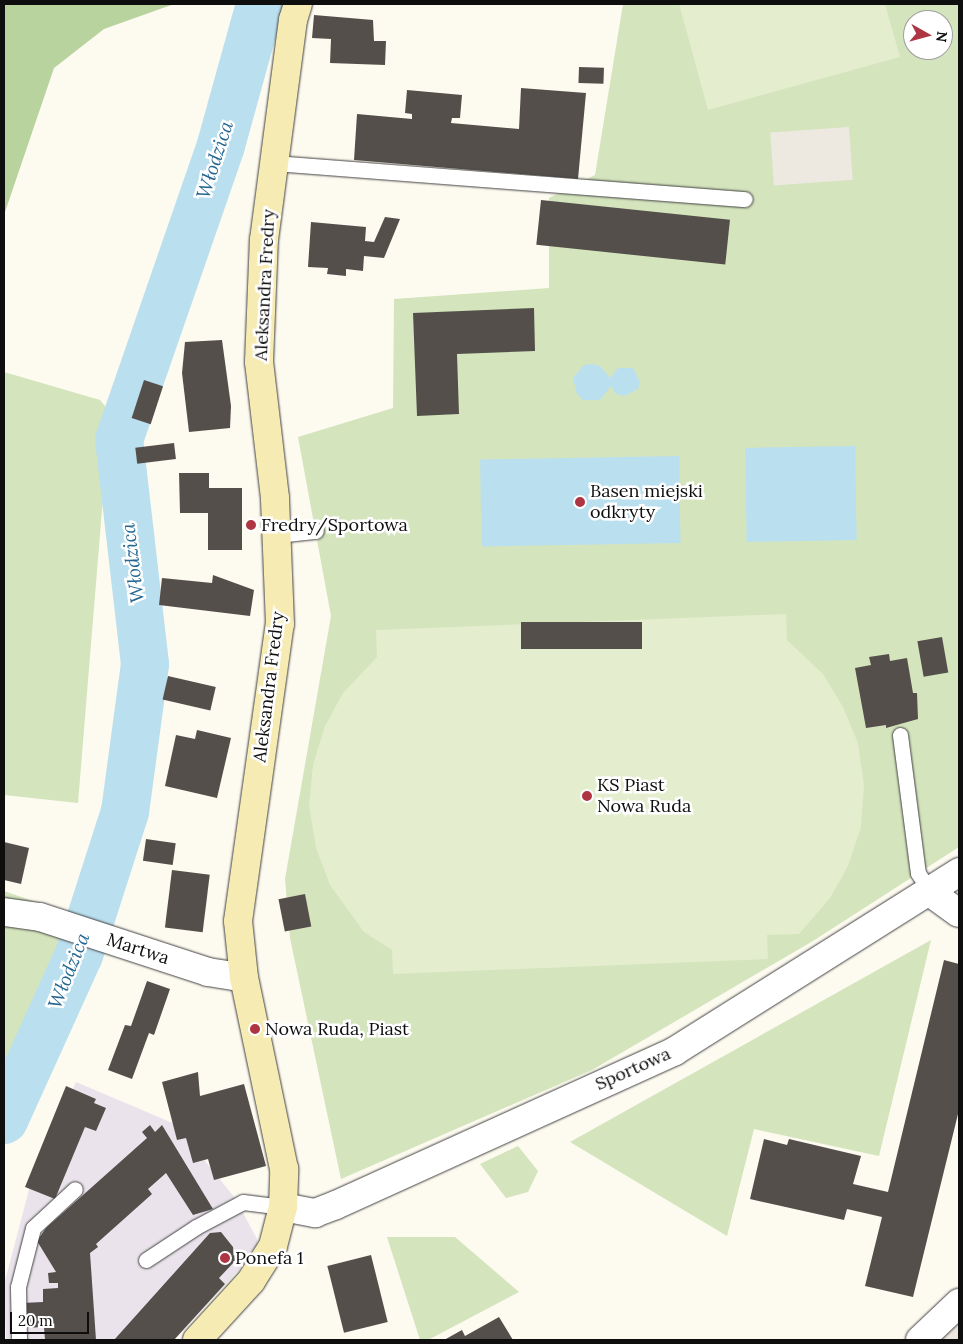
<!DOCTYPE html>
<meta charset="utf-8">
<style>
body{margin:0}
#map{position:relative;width:963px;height:1344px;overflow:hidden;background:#fdfaf0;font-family:Lora,serif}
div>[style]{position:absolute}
.industrial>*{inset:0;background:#eae3eb}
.green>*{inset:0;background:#d4e4bd}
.forest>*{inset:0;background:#b9d39e}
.pitch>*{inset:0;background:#e4edce}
.plaza>*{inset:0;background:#ede9e0;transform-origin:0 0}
.water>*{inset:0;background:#badfef;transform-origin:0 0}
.river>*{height:48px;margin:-24px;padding:0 24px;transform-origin:24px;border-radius:24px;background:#badfef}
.building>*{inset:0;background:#554f4b;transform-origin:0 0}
.roads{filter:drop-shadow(0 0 1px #414141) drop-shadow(0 0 1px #414141)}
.lane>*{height:15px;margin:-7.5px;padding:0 7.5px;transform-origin:7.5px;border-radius:7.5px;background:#fff}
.street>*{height:28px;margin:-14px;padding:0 14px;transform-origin:14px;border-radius:14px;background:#fff}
.secondary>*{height:28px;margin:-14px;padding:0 14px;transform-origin:14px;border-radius:14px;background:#f6ebb3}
.dots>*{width:14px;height:14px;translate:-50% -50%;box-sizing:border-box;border:2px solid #fff;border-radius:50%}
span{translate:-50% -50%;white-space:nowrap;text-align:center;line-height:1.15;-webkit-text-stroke:5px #fff;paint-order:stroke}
.street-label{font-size:18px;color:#0e0e0e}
.poi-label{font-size:18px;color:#0e0e0e}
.left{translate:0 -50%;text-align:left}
.water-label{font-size:19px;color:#256892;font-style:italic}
.frame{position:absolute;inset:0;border:5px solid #0e0e0e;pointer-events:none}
.north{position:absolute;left:903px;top:10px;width:50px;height:50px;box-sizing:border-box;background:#fff;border:1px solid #9f9f9f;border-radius:50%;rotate:97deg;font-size:14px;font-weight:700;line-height:20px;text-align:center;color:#0e0e0e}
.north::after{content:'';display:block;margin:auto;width:18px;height:22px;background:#ae3542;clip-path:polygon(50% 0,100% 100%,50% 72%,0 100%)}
.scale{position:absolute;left:10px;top:1312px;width:79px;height:22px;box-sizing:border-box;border:2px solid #0e0e0e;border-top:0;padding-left:6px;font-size:15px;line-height:18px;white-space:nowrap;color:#0e0e0e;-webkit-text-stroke:4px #fff;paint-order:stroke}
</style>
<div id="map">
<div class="industrial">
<div style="clip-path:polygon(76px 1082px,175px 1124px,235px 1198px,257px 1239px,257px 1245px,244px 1259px,246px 1262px,173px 1340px,6px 1340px,4px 1285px,31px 1182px)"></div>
</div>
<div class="green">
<div style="clip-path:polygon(evenodd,623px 4px,959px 4px,959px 847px,813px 941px,592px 1070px,341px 1179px,290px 938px,285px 879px,331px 616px,298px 437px,393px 408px,394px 299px,549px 288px,549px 198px,595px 175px,623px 4px,913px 20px,943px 20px,943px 50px,913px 50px,913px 20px)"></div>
<div style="clip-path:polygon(4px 372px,100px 400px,110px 412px,78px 803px,4px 795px)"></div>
<div style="clip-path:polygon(4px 891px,85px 919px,79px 955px,4px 1120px)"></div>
<div style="clip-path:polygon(931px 940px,879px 1156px,754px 1129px,727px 1236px,570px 1142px)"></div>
<div style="clip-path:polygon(518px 1146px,538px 1171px,528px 1192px,506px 1198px,480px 1164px)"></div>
<div style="clip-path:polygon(387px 1237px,455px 1237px,519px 1292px,428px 1340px,420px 1340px)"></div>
</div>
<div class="forest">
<div style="clip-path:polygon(4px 4px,174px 4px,104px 29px,54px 68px,4px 215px)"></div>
</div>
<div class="pitch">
<div style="clip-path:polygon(679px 4px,885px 4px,900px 57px,708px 110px)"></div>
<div style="clip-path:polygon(786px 614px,787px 640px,823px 674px,843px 707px,858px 743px,864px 785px,861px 827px,848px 866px,830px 898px,799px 934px,767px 935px,768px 959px,393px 974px,392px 950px,364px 932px,330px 885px,316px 848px,309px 806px,313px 765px,325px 726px,343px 693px,377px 657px,376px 630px)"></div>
</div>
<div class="plaza">
<div style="left:849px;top:127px;width:53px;height:79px;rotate:86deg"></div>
<div style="clip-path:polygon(959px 1302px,959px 1340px,915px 1340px)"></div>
</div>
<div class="water">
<div style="clip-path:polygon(592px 364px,600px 366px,610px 378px,618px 368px,633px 368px,640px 382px,638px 389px,624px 396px,616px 394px,611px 386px,600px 400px,583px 400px,577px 394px,573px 378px,584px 365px)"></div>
<div style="left:855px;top:446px;width:94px;height:110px;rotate:89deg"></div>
<div style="left:679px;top:456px;width:87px;height:199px;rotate:89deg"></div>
</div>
<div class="river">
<div style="left:4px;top:1120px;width:181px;rotate:-65.6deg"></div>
<div style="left:79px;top:955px;width:150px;rotate:-72.2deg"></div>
<div style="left:125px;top:812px;width:149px;rotate:-82.3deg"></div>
<div style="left:145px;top:664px;width:226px;rotate:-96.6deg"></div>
<div style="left:119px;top:440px;width:312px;rotate:-70.9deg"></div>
<div style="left:221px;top:145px;width:146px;rotate:-74.5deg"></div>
</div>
<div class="building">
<div style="clip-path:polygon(314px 15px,373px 20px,374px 41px,386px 41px,385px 65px,330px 63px,331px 39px,312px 38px)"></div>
<div style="left:579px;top:67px;width:25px;height:16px;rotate:2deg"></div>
<div style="clip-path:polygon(521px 88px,586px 93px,578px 179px,354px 160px,357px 114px,412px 119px,412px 114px,405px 113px,407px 90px,462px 95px,460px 118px,452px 118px,451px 123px,519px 129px)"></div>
<div style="left:541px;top:200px;width:190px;height:45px;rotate:6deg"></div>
<div style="clip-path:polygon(385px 217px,400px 219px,384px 258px,364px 256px,363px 271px,346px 269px,346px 276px,327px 274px,328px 268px,308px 267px,311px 222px,366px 227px,365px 241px,374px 242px)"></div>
<div style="clip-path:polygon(534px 308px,535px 351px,457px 354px,459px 414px,417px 416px,413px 313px)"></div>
<div style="clip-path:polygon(222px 340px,231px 406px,230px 428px,189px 432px,182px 373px,185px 342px)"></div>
<div style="left:144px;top:380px;width:20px;height:40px;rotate:18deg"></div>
<div style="left:174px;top:443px;width:16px;height:39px;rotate:83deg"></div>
<div style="clip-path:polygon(179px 473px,209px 473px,209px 488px,242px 488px,242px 550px,208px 550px,208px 513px,180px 513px)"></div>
<div style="clip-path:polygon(213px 575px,254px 590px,250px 616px,159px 605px,162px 578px,212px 583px)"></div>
<div style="left:642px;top:622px;width:27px;height:121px;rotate:90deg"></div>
<div style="left:942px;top:637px;width:36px;height:25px;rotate:80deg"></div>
<div style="clip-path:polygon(889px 654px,890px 661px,907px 658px,913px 693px,917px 693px,918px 719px,886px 728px,886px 725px,866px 728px,855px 668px,871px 665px,869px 657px)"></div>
<div style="left:168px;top:676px;width:49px;height:24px;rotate:13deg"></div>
<div style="clip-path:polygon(197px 730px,231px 738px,217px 798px,165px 786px,176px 735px,195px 739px)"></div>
<div style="left:146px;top:839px;width:30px;height:22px;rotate:8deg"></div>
<div style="clip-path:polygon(4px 842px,29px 848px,21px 884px,4px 880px)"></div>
<div style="left:172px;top:870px;width:38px;height:58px;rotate:7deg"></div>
<div style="left:305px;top:894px;width:33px;height:27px;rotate:79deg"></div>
<div style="clip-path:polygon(944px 960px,959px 964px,959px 1110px,913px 1297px,865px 1286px,882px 1217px,847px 1209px,844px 1220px,750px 1199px,764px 1139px,787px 1145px,789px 1139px,861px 1156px,853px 1184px,888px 1192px)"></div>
<div style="clip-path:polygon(147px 981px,170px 989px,154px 1035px,149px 1033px,132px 1079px,108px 1070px,125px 1025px,131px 1026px)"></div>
<div style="clip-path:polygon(198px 1072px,200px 1096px,244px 1084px,266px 1166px,214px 1180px,208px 1159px,193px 1163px,186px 1138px,177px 1140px,162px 1082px)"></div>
<div style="clip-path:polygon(66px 1086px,96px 1099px,94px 1103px,106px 1108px,96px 1131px,85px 1127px,55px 1199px,25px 1187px)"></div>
<div style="clip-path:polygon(150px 1125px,155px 1132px,162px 1125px,213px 1209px,193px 1215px,166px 1173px,148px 1189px,152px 1194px,96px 1244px,98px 1247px,90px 1253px,96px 1340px,45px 1340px,44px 1327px,23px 1328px,22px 1303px,43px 1302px,43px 1289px,58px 1288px,58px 1283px,49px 1283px,48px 1273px,56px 1272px,37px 1241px,46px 1228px,147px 1138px,142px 1132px)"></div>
<div style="clip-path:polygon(221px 1232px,233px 1247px,235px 1261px,219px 1278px,225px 1284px,174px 1340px,114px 1340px,210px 1233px)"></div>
<div style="left:371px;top:1255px;width:69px;height:45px;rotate:76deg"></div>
<div style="clip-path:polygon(499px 1317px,513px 1340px,444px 1340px,462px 1330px,465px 1336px)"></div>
</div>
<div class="roads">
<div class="lane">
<div style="left:275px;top:163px;width:471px;rotate:4.4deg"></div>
<div style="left:277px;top:535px;width:39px;rotate:-6deg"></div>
<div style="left:900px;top:735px;width:139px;rotate:82.6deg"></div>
<div style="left:918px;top:873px;width:24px;rotate:57deg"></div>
<div style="left:146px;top:1260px;width:60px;rotate:-33.4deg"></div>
<div style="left:196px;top:1227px;width:53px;rotate:-28deg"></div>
<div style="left:243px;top:1202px;width:40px;rotate:7.1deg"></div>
<div style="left:19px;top:1340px;width:53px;rotate:-91.1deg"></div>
<div style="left:18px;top:1287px;width:61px;rotate:-75.7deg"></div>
<div style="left:33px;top:1228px;width:57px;rotate:-42.9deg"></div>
</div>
<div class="street">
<div style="left:931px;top:893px;width:34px;rotate:36deg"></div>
<div style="left:4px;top:912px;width:36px;rotate:8deg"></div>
<div style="left:40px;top:917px;width:177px;rotate:18.1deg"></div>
<div style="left:208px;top:972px;width:36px;rotate:9deg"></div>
<div style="left:283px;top:1207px;width:33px;rotate:11deg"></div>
<div style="left:315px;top:1213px;width:22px;rotate:-21deg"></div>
<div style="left:336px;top:1205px;width:372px;rotate:-24.4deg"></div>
<div style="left:675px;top:1051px;width:336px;rotate:-32.2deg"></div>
<div style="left:920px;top:1340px;width:54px;rotate:-43.5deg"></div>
</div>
<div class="secondary">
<div style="left:197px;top:1340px;width:80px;rotate:-47.5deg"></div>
<div style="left:251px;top:1281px;width:41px;rotate:-57.8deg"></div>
<div style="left:273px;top:1246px;width:40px;rotate:-75.6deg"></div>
<div style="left:283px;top:1207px;width:38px;rotate:-88deg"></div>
<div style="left:284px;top:1169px;width:195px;rotate:-101.8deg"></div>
<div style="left:244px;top:978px;width:57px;rotate:-96deg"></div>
<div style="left:238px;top:921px;width:300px;rotate:-82deg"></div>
<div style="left:280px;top:624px;width:126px;rotate:-92.3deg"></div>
<div style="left:275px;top:498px;width:137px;rotate:-96.7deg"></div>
<div style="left:259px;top:362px;width:122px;rotate:-87.7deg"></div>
<div style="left:264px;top:240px;width:222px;rotate:-82.5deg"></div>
<div style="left:293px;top:20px;width:17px;rotate:-73deg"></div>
</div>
</div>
<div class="dots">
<div style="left:580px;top:502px;background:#ae3542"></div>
<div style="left:251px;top:525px;background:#ae3542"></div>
<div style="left:587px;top:796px;background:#ae3542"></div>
<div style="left:255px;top:1029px;background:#ae3542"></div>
<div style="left:225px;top:1258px;background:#ae3542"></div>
</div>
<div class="street-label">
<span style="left:265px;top:285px;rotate:-87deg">Aleksandra Fredry</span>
<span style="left:269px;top:687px;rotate:-83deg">Aleksandra Fredry</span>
<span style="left:138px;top:949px;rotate:18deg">Martwa</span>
<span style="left:633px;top:1069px;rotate:-24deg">Sportowa</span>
</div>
<div class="poi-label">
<span class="left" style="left:590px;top:502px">Basen miejski<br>odkryty</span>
<span class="left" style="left:261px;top:525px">Fredry/Sportowa</span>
<span class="left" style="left:597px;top:796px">KS Piast<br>Nowa Ruda</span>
<span class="left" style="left:265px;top:1029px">Nowa Ruda, Piast</span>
<span class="left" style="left:235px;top:1258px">Ponefa 1</span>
</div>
<div class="water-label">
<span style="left:215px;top:160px;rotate:-72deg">Włodzica</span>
<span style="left:133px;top:563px;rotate:-97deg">Włodzica</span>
<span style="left:69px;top:971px;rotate:-68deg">Włodzica</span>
</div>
<div class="frame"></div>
<div class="north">N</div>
<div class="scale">20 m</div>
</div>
